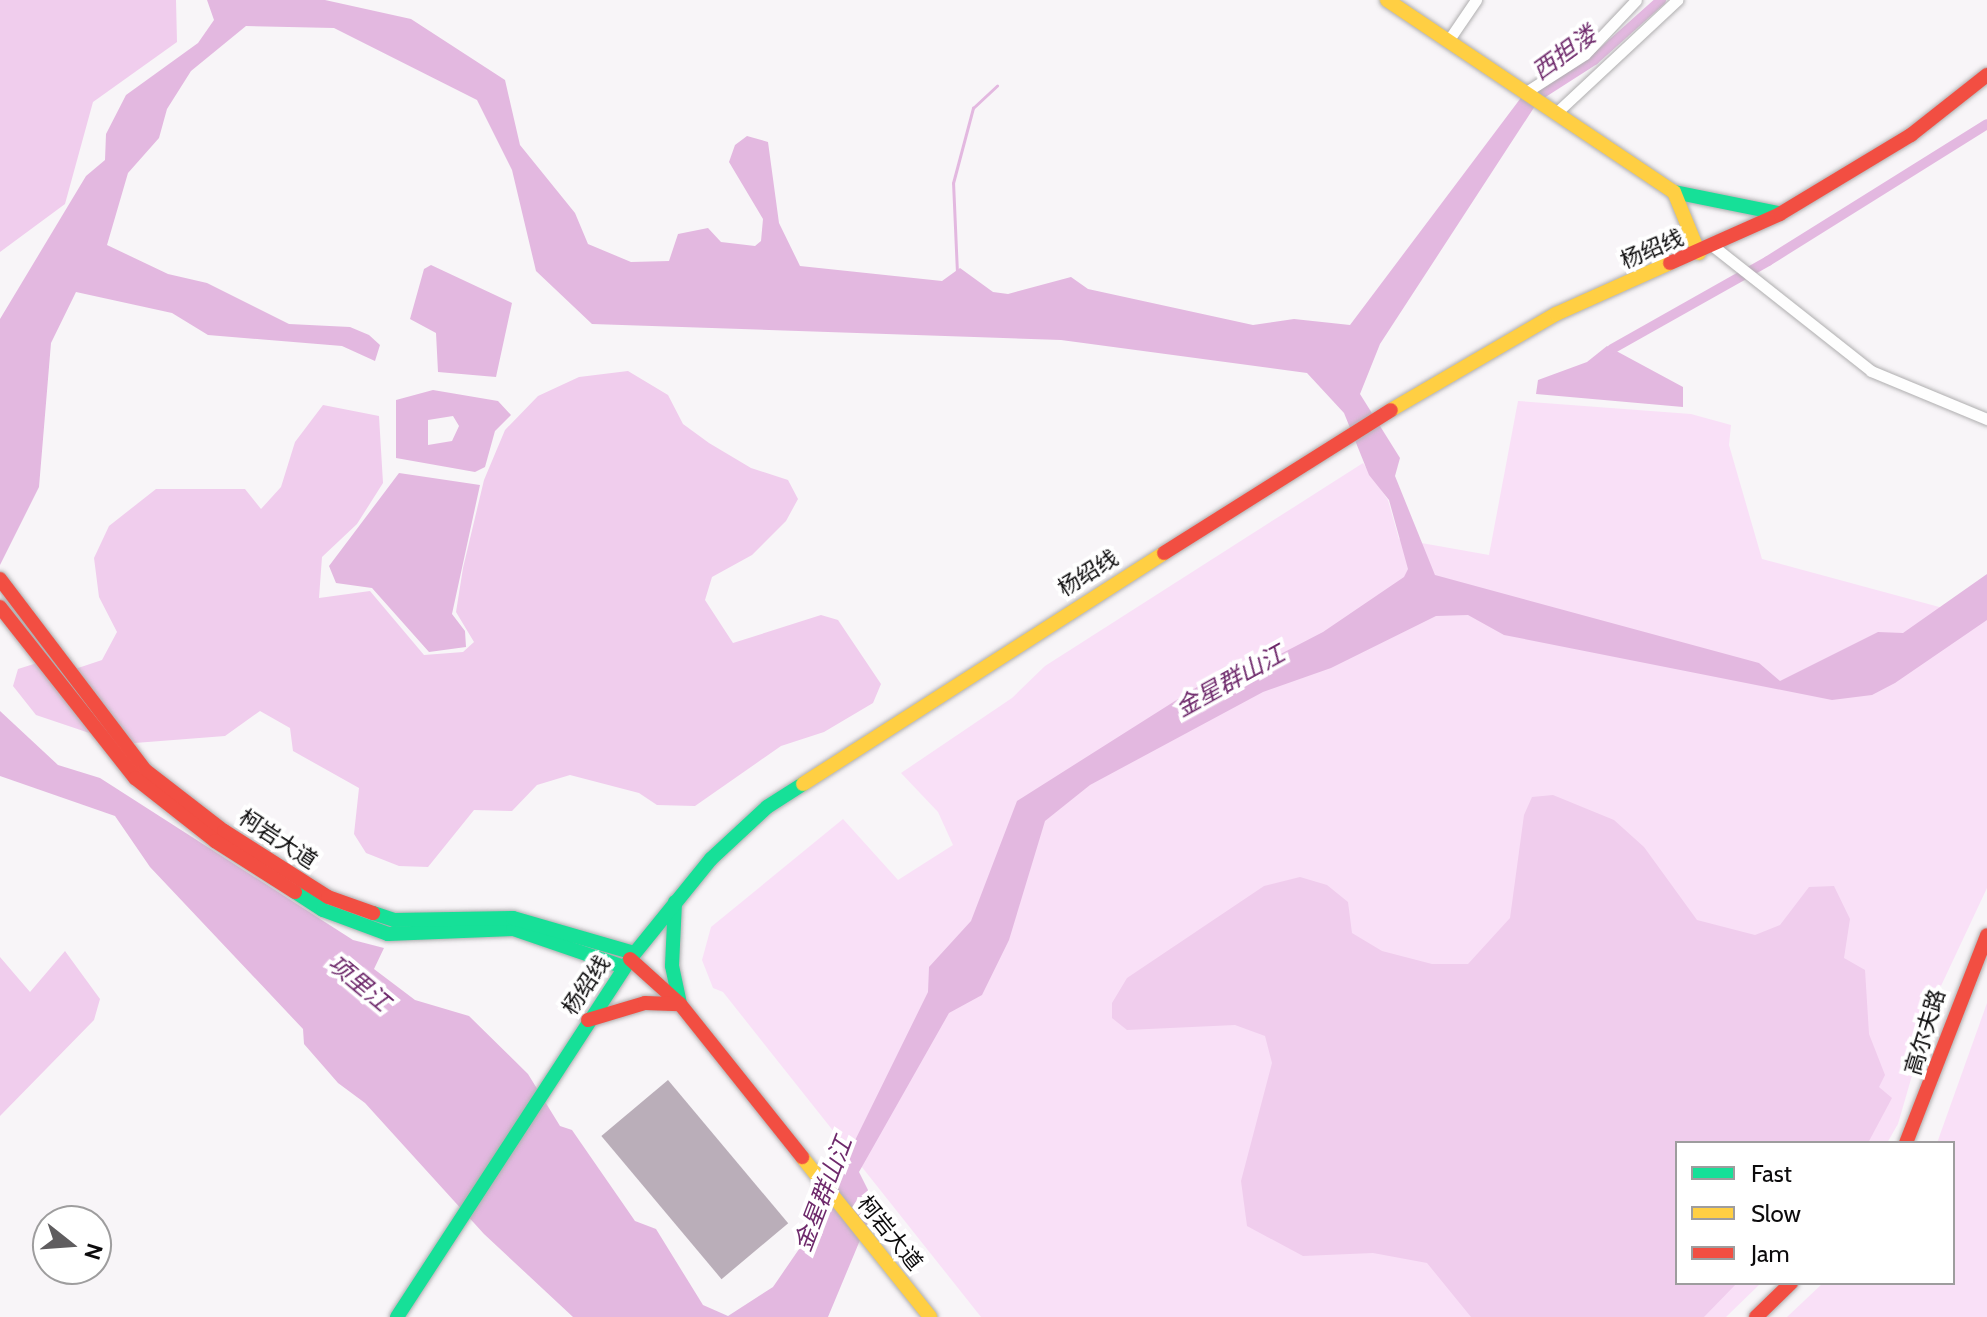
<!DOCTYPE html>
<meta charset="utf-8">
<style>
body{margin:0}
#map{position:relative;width:1987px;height:1317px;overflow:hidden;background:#f8f5f8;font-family:Cabin,"Noto Sans SC",sans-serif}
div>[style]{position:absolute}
.green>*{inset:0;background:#f9e0f7}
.forest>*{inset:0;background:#f0cded}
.water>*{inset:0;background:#e3b8e0}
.stream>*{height:3px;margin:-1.5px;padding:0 1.5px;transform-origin:1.5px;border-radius:1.5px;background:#e3b8e0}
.canal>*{height:10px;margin:-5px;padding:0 5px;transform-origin:5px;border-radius:5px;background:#e3b8e0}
.building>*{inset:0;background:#baaeb9;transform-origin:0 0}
.roads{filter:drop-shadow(0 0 2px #afaeaf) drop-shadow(0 0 2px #afaeaf)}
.street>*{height:11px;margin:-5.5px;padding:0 5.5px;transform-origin:5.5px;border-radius:5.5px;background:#fefefe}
.fast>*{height:14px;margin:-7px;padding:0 7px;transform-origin:7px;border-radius:7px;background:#16e098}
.slow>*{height:14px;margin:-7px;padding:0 7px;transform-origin:7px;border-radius:7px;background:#ffcf43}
.jam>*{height:14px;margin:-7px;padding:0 7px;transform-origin:7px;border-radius:7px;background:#f24e42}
span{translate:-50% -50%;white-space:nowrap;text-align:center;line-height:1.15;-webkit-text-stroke:8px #fff;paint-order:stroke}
.street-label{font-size:22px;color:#0c0b0c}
.water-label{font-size:24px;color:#6e296b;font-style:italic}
.legend{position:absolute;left:1675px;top:1141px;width:280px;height:144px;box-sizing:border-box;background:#fff;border:2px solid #9e9d9e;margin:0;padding:10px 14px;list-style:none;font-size:24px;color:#0c0b0c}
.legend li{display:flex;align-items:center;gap:16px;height:40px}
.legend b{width:40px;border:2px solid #9e9d9e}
.north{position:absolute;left:32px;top:1205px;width:80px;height:80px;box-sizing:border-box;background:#fff;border:2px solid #9e9d9e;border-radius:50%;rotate:107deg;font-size:22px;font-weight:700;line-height:32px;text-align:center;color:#0c0b0c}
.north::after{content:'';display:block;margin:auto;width:28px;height:36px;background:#5f5d5f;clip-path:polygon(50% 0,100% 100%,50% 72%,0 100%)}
</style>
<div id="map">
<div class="green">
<div style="clip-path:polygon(1518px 401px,1691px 414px,1731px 425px,1729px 445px,1762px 559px,1943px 608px,1987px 579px,1987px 888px,1933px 1003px,1898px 1124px,1887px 1143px,1677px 1143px,1677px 1283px,1761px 1283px,1726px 1317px,981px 1317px,723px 992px,713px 988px,702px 960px,711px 927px,843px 819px,898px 880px,953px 845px,938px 812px,901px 773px,1012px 698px,1045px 666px,1363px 463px,1388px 500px,1399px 539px,1489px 555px)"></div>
<div style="clip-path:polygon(1987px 1003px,1987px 1317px,1787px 1317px,1823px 1283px,1953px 1283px,1953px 1143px,1937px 1143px)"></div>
</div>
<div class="forest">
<div style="clip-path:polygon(0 0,176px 0,177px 42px,93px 102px,65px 204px,0 252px)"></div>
<div style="clip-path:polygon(628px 371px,668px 395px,683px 424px,709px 443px,751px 468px,788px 480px,798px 499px,786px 521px,752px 555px,712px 577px,705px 600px,733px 643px,821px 615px,838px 620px,881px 684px,873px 703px,824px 732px,781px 746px,695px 806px,657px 805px,639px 793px,570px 775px,537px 785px,512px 811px,474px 810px,428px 867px,399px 866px,366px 853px,354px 834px,359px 788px,293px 751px,290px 728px,260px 711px,225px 736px,122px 744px,36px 715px,13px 686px,18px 669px,37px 663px,72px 670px,102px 660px,117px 632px,99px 597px,94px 558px,109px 526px,156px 489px,245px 489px,261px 509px,281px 487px,295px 442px,323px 405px,379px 416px,383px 483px,357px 524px,322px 557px,319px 598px,370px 591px,424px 655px,463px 652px,474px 642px,456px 612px,463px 568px,484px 480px,505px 430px,538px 396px,579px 377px)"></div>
<div style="clip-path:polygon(1553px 795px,1614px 820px,1644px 847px,1697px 920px,1755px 935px,1780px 925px,1809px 887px,1834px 886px,1850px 919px,1844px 958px,1865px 970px,1869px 1034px,1885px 1075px,1879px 1087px,1892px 1098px,1868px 1143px,1677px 1143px,1677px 1283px,1737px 1283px,1704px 1317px,1471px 1317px,1427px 1263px,1373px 1253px,1303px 1256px,1247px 1226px,1241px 1181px,1272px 1063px,1265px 1036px,1235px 1025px,1127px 1030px,1112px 1018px,1112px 1003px,1127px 978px,1264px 886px,1300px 877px,1327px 885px,1348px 902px,1352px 933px,1382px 951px,1432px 964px,1468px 964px,1510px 918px,1524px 815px,1532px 797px)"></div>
<div style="clip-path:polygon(65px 951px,100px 999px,94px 1020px,0 1116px,0 957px,30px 992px)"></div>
</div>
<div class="water">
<div style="clip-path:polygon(207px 0,325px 0,411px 19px,505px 80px,520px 145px,575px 213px,588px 244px,631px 262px,669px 261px,678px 234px,708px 228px,721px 242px,755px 246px,761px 241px,763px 219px,729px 162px,735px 145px,747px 136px,768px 142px,779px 223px,800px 266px,942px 281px,960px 268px,993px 292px,1008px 294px,1071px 277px,1088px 289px,1253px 325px,1294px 319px,1350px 325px,1523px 95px,1535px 106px,1380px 344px,1360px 394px,1400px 458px,1395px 476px,1435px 575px,1759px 663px,1780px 681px,1878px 632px,1903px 633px,1987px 574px,1987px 620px,1895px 683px,1872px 695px,1832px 700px,1504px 635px,1468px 615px,1436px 616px,1331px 668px,1263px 692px,1090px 785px,1045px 821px,1009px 940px,982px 995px,949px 1013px,859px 1172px,870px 1194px,868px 1221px,828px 1317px,573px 1317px,484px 1234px,365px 1103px,338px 1083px,304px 1044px,303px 1029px,150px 867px,115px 816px,0 776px,0 711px,58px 765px,100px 778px,353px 940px,384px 948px,374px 969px,415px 1000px,469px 1016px,528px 1074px,560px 1126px,572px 1130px,635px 1221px,656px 1229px,703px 1305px,728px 1316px,773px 1287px,808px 1236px,928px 992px,929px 967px,971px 921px,1017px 801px,1235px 663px,1250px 670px,1323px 632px,1404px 577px,1408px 569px,1389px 500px,1369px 475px,1344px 413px,1307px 373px,1061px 340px,592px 324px,536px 271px,512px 170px,477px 100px,334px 28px,246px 26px,191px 71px,167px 109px,159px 138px,128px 173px,107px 245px,168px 274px,207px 283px,289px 324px,350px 327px,369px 335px,380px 345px,375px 361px,342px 346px,208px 335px,172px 313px,76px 292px,51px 343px,39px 487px,0 565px,0 319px,86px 176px,105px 160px,106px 134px,126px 95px,198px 43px,214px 20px)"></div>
<div style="clip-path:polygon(431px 265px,512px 303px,496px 377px,438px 372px,436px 333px,410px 319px,424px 269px)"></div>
<div style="clip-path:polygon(1607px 346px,1683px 387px,1683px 407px,1536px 394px,1538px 380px,1587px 362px)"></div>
<div style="clip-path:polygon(evenodd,433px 390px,498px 401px,511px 415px,495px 431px,485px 467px,475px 472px,396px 458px,396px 400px,433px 390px,453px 416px,459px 426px,452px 441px,428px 445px,428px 420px,453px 416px)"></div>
<div style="clip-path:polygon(399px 473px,480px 485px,452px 614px,465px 631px,466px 647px,429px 652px,372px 588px,336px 583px,329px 566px)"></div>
</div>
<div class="stream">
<div style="left:957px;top:273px;width:90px;rotate:-92.5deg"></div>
<div style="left:953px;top:183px;width:78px;rotate:-75.1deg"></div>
<div style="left:973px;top:108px;width:33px;rotate:-43deg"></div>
</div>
<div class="canal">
<div style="left:1530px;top:101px;width:76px;rotate:-32.6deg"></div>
<div style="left:1594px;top:60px;width:90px;rotate:-41.8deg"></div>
<div style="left:1612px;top:349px;width:179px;rotate:-29.4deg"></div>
<div style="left:1768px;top:261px;width:258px;rotate:-32deg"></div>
</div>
<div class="building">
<div style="left:668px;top:1080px;width:187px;height:87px;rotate:50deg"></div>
</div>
<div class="roads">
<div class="street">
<div style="left:1448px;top:41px;width:50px;rotate:-55.7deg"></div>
<div style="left:1526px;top:92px;width:70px;rotate:-32.8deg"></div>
<div style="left:1585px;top:54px;width:74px;rotate:-46.6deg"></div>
<div style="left:1556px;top:113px;width:166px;rotate:-43deg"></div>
<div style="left:1713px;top:246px;width:201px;rotate:38.3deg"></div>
<div style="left:1871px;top:371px;width:126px;rotate:22.5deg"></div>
</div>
<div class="fast">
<div style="left:1674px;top:192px;width:106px;rotate:11.4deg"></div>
<div style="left:295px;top:892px;width:33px;rotate:33deg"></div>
<div style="left:323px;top:910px;width:69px;rotate:20.3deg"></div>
<div style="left:388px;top:934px;width:125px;rotate:-2.3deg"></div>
<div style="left:513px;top:929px;width:117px;rotate:18.9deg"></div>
<div style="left:675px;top:902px;width:64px;rotate:92.7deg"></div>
<div style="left:672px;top:966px;width:39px;rotate:78deg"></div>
<div style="left:373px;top:913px;width:22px;rotate:18deg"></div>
<div style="left:394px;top:920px;width:119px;rotate:-1deg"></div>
<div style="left:513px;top:918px;width:126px;rotate:16.1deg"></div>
<div style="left:397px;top:1317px;width:427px;rotate:-56.9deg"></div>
<div style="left:630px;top:959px;width:129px;rotate:-51deg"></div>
<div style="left:711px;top:859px;width:76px;rotate:-42.9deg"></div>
<div style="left:767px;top:807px;width:43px;rotate:-32.6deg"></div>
</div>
<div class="slow">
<div style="left:1387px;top:0;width:345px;rotate:33.8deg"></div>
<div style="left:1674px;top:192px;width:66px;rotate:67.7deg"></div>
<div style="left:1391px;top:410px;width:191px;rotate:-30.2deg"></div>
<div style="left:1556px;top:314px;width:125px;rotate:-24.1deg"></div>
<div style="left:803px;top:784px;width:429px;rotate:-32.6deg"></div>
<div style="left:802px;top:1157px;width:205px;rotate:51.3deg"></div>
</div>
<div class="jam">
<div style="left:1670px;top:263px;width:120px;rotate:-24deg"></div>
<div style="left:1780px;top:214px;width:153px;rotate:-31.1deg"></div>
<div style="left:1911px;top:135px;width:97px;rotate:-38.3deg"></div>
<div style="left:1164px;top:553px;width:268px;rotate:-32.2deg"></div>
<div style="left:0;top:579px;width:240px;rotate:52.8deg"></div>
<div style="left:145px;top:770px;width:100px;rotate:37.7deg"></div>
<div style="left:224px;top:831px;width:123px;rotate:32.4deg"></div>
<div style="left:328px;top:897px;width:48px;rotate:19.6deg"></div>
<div style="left:0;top:607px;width:218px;rotate:51.7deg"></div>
<div style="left:135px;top:778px;width:102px;rotate:38.2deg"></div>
<div style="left:215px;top:841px;width:95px;rotate:32.5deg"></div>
<div style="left:630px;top:959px;width:67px;rotate:42deg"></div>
<div style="left:680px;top:1004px;width:196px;rotate:51.4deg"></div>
<div style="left:588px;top:1020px;width:59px;rotate:-16.6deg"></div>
<div style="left:645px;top:1003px;width:35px;rotate:2deg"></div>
<div style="left:1906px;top:1143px;width:223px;rotate:-68.7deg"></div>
<div style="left:1756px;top:1317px;width:49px;rotate:-44.2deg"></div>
</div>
</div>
<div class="street-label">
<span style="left:1652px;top:249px;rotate:-23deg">杨绍线</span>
<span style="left:1088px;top:573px;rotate:-32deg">杨绍线</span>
<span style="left:278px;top:839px;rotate:33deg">柯岩大道</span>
<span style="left:586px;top:985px;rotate:-56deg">杨绍线</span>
<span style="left:1925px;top:1032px;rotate:-73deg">高尔夫路</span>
<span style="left:890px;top:1233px;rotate:51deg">柯岩大道</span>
</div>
<div class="water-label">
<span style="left:1564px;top:53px;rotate:-36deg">西担溇</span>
<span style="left:1230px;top:681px;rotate:-29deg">金星群山江</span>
<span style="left:359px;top:983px;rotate:40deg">项里江</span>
<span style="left:823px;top:1194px;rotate:-69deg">金星群山江</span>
</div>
<ul class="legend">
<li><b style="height:10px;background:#16e098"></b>Fast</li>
<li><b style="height:10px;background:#ffcf43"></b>Slow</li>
<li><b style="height:10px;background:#f24e42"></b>Jam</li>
</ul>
<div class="north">N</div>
</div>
